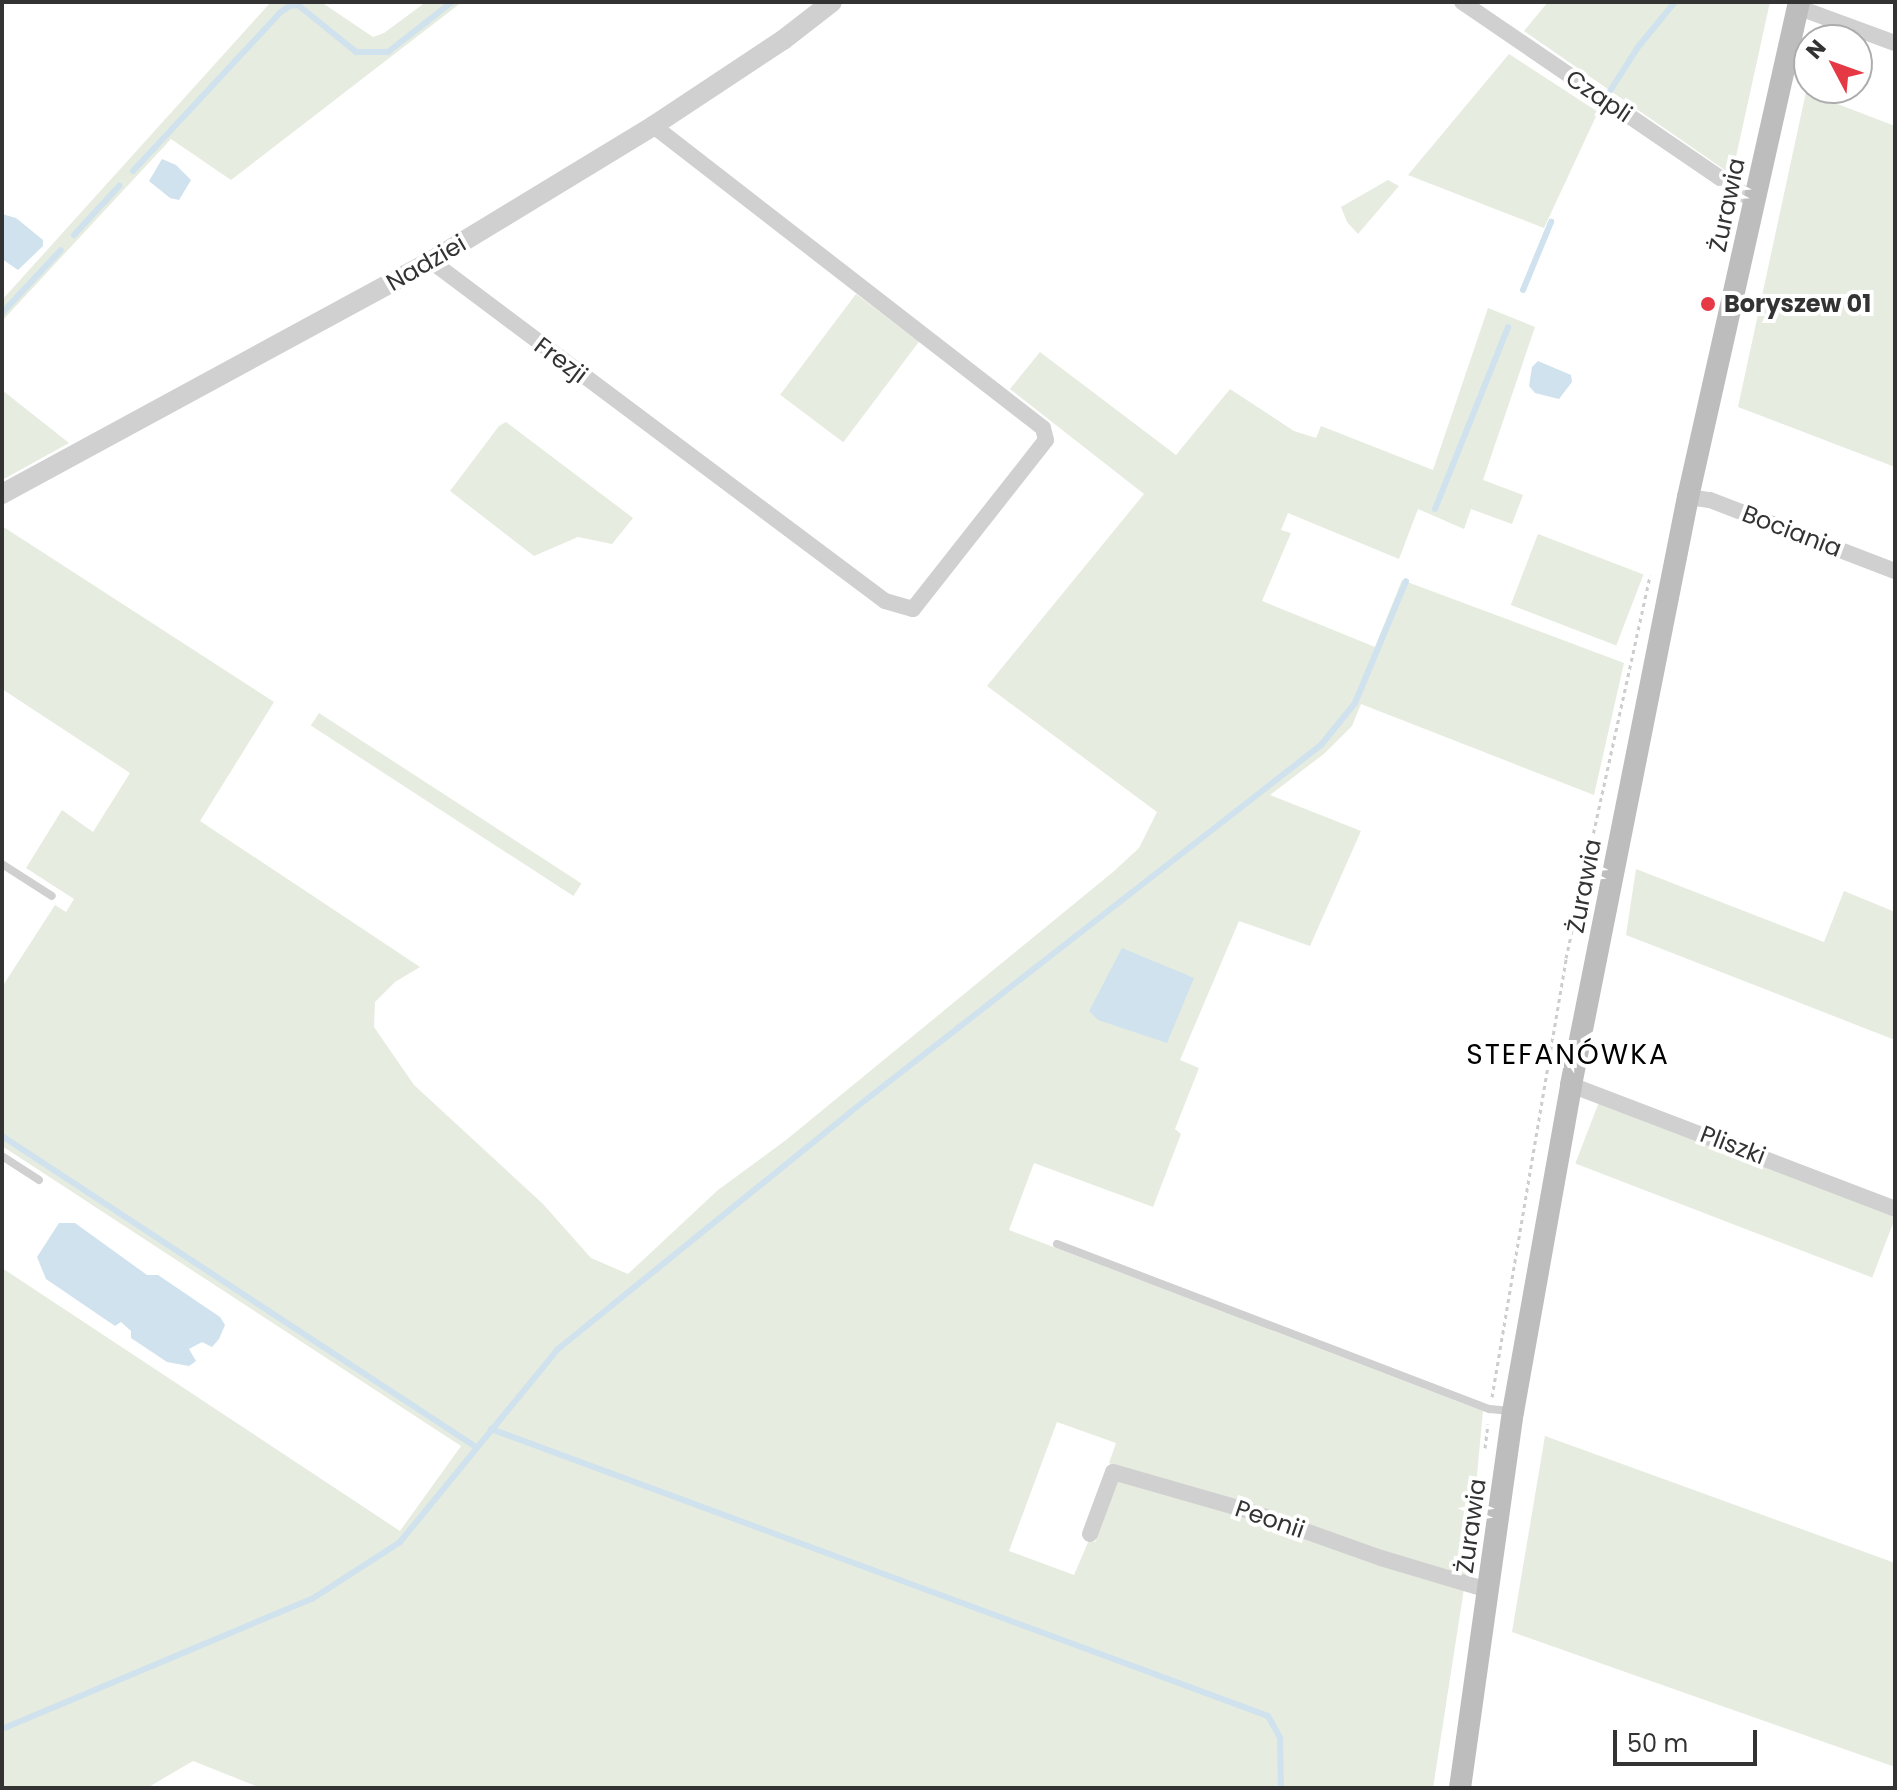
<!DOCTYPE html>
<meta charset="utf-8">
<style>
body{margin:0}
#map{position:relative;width:1897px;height:1790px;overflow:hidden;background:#fff;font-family:Poppins,sans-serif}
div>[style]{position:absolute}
.green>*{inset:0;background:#e6ecdf;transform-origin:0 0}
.water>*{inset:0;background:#cfe2ee}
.stream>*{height:6px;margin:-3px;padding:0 3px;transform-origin:3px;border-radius:3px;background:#cfe2ee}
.path>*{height:3px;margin-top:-1.5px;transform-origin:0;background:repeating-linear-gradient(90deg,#cdcdcd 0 4px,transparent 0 8px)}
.service>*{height:8px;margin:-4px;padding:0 4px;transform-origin:4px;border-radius:4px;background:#d0d0d0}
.minor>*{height:16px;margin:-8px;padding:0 8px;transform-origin:8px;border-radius:8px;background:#d0d0d0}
.tertiary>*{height:20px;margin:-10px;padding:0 10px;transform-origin:10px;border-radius:10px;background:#d0d0d0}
.secondary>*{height:22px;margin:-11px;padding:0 11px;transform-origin:11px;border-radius:11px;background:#bdbdbd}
.dots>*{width:22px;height:22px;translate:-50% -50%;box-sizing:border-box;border:4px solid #fff;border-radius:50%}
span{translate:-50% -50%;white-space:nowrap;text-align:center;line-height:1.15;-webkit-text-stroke:8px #fff;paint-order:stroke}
.street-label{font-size:24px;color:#333}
.poi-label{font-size:24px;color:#333;font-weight:700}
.left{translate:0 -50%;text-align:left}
.quarter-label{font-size:28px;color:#000;letter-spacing:2px}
.frame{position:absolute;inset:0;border:4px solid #333;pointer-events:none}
.north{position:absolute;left:1793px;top:24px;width:80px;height:80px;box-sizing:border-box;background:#fff;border:2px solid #adadad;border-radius:50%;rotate:311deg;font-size:22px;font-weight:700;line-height:32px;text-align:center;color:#333}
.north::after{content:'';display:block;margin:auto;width:28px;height:36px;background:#e63946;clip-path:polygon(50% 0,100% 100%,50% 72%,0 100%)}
.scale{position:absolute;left:1613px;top:1730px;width:144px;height:36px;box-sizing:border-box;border:4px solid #333;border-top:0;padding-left:10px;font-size:24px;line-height:28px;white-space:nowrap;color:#333;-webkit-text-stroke:6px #fff;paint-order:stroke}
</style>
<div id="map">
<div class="green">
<div style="clip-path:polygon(271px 2px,321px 2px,373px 37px,384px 33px,426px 2px,462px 2px,231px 180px,171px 139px,2px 321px,2px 300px)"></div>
<div style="clip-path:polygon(1548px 2px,1770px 2px,1732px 175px,1524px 31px)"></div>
<div style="clip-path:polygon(1509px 54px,1598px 112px,1544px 228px,1408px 175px)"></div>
<div style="clip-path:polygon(1806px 92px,1895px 126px,1895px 467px,1738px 407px)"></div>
<div style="clip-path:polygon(1388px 180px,1399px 186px,1358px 234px,1347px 222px,1341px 207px)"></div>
<div style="left:856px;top:294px;width:79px;height:126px;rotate:37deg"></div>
<div style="clip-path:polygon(evenodd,1488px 308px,1535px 327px,1483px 480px,1523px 495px,1512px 524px,1471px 509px,1464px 529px,1418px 509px,1399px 559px,1288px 513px,1281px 530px,1291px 533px,1262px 601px,1375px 647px,1402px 580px,1624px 663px,1594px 795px,1361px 704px,1352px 726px,1325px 753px,1270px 795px,1361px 831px,1310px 946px,1239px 921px,1180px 1060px,1199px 1068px,1175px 1129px,1181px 1134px,1153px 1207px,1034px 1163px,1009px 1230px,1483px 1411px,1470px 1550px,1433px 1788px,261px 1788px,193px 1761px,147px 1788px,2px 1788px,2px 1268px,400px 1531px,461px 1446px,2px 1146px,2px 987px,55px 905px,66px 912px,74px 899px,26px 868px,62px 810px,93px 832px,130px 773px,2px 689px,2px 526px,274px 702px,200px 821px,420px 967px,395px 982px,375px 1002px,374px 1027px,414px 1085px,543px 1204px,591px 1258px,628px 1274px,718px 1190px,786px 1140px,1113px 872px,1139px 848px,1157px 812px,987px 686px,1144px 494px,1010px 389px,1040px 352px,1176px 455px,1230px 389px,1294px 431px,1316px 438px,1321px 426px,1433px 470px,1488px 308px,1057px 1422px,1116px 1443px,1109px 1463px,1122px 1468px,1095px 1542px,1089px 1540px,1074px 1575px,1009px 1551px,1057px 1422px)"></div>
<div style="clip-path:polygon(2px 390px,69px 443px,2px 480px)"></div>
<div style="clip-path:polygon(506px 422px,633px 518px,612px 544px,578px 537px,534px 556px,450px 491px,499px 426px)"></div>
<div style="left:1538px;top:534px;width:113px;height:76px;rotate:21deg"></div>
<div style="left:319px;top:713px;width:313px;height:15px;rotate:33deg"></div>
<div style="clip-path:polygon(1636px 869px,1824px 942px,1844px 891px,1895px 912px,1895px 1040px,1626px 935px)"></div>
<div style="left:1599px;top:1102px;width:318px;height:66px;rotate:21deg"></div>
<div style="clip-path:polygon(1545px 1436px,1895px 1563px,1895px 1767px,1512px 1632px)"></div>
</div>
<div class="water">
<div style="clip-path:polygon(162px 159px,176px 165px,191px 180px,179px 200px,170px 198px,149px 181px)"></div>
<div style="clip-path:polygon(2px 214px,16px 218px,43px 240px,43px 246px,18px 270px,2px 259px)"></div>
<div style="clip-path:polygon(1538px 361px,1571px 375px,1572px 382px,1559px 399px,1535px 393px,1529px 386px,1532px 367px)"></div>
<div style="clip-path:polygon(1122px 948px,1194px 978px,1167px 1043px,1098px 1020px,1089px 1011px)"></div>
<div style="clip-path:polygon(59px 1223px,75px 1223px,147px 1275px,158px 1275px,220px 1317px,225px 1325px,219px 1339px,212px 1347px,202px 1342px,189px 1349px,196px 1361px,189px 1366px,167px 1362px,131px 1338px,131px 1331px,121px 1322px,115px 1326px,46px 1279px,37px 1257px)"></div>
</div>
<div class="stream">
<div style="left:1610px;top:91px;width:52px;rotate:-57.5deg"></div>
<div style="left:1638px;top:47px;width:58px;rotate:-50.6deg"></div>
<div style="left:133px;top:171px;width:217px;rotate:-47.1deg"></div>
<div style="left:281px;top:12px;width:11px;rotate:-34deg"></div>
<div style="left:290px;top:6px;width:8px;rotate:-7deg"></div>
<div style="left:298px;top:5px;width:75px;rotate:39deg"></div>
<div style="left:356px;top:52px;width:32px"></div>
<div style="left:388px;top:52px;width:81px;rotate:-38deg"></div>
<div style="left:74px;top:235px;width:67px;rotate:-47.4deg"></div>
<div style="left:1523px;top:290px;width:74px;rotate:-67.6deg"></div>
<div style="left:2px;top:313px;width:86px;rotate:-46.9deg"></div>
<div style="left:1435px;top:509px;width:196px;rotate:-68.1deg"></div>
<div style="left:2px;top:1136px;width:567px;rotate:33.27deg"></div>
<div style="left:491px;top:1429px;width:828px;rotate:20.27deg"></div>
<div style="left:1268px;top:1716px;width:25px;rotate:61deg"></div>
<div style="left:1280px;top:1738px;width:50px;rotate:88.9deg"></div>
<div style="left:2px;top:1729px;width:336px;rotate:-22.8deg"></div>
<div style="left:312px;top:1599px;width:105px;rotate:-32.9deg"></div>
<div style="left:400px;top:1542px;width:249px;rotate:-50.7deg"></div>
<div style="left:558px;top:1349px;width:375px;rotate:-39deg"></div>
<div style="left:849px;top:1113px;width:599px;rotate:-37.94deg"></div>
<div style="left:1321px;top:745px;width:54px;rotate:-51deg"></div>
<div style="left:1355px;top:703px;width:132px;rotate:-67.3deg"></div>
</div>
<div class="path">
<div style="left:1492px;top:1397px;width:445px;rotate:-80.4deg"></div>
<div style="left:1566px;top:958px;width:392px;rotate:-77.6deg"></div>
<div style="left:1485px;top:1448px;width:24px;rotate:-83deg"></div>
</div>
<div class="service">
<div style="left:2px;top:864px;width:59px;rotate:32.6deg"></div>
<div style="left:2px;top:1156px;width:44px;rotate:33deg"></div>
<div style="left:1057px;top:1244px;width:463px;rotate:20.9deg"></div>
<div style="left:1490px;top:1409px;width:20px;rotate:6deg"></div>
</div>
<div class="minor">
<div style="left:1462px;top:2px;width:353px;rotate:34.3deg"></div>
<div style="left:1797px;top:7px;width:104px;rotate:20.2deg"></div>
<div style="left:431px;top:261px;width:567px;rotate:36.83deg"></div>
<div style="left:885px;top:601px;width:29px;rotate:16deg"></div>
<div style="left:913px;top:609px;width:215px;rotate:-51.8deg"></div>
<div style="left:1046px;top:440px;width:12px;rotate:-104deg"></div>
<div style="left:1043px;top:428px;width:493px;rotate:-142.2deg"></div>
<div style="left:1688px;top:497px;width:22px;rotate:8deg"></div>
<div style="left:1710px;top:500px;width:198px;rotate:21deg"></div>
<div style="left:1571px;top:1085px;width:347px;rotate:20.9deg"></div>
<div style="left:1090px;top:1534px;width:66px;rotate:-69.6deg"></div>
<div style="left:1113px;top:1472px;width:141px;rotate:16deg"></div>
<div style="left:1249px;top:1511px;width:140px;rotate:19.6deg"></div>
<div style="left:1381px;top:1558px;width:112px;rotate:16.7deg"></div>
</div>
<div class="tertiary">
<div style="left:2px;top:494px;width:488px;rotate:-28.5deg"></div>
<div style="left:431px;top:261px;width:260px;rotate:-31.3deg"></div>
<div style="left:653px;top:126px;width:156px;rotate:-33.5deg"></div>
<div style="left:783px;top:40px;width:62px;rotate:-37.8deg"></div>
</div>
<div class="secondary">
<div style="left:1460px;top:1788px;width:380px;rotate:-82deg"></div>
<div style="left:1513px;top:1412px;width:332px;rotate:-79.9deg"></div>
<div style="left:1571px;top:1085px;width:600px;rotate:-78.75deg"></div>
<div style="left:1688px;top:497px;width:507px;rotate:-77.36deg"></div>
</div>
<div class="dots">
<div style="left:1708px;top:304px;background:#e63946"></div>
</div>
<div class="street-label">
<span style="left:1599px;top:96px;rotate:34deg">Czapli</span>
<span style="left:1727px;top:205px;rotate:-78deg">Żurawia</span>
<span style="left:426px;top:263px;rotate:-30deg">Nadziei</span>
<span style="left:561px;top:360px;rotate:37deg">Frezji</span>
<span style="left:1792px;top:531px;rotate:21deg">Bociania</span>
<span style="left:1584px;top:886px;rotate:-79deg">Żurawia</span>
<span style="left:1733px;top:1145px;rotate:21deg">Pliszki</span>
<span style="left:1270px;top:1519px;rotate:19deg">Peonii</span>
<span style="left:1471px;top:1526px;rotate:-82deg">Żurawia</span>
</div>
<div class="poi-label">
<span class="left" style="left:1724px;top:304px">Boryszew 01</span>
</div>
<div class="quarter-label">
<span style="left:1568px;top:1055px">STEFANÓWKA</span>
</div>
<div class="frame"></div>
<div class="north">N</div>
<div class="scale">50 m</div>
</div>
